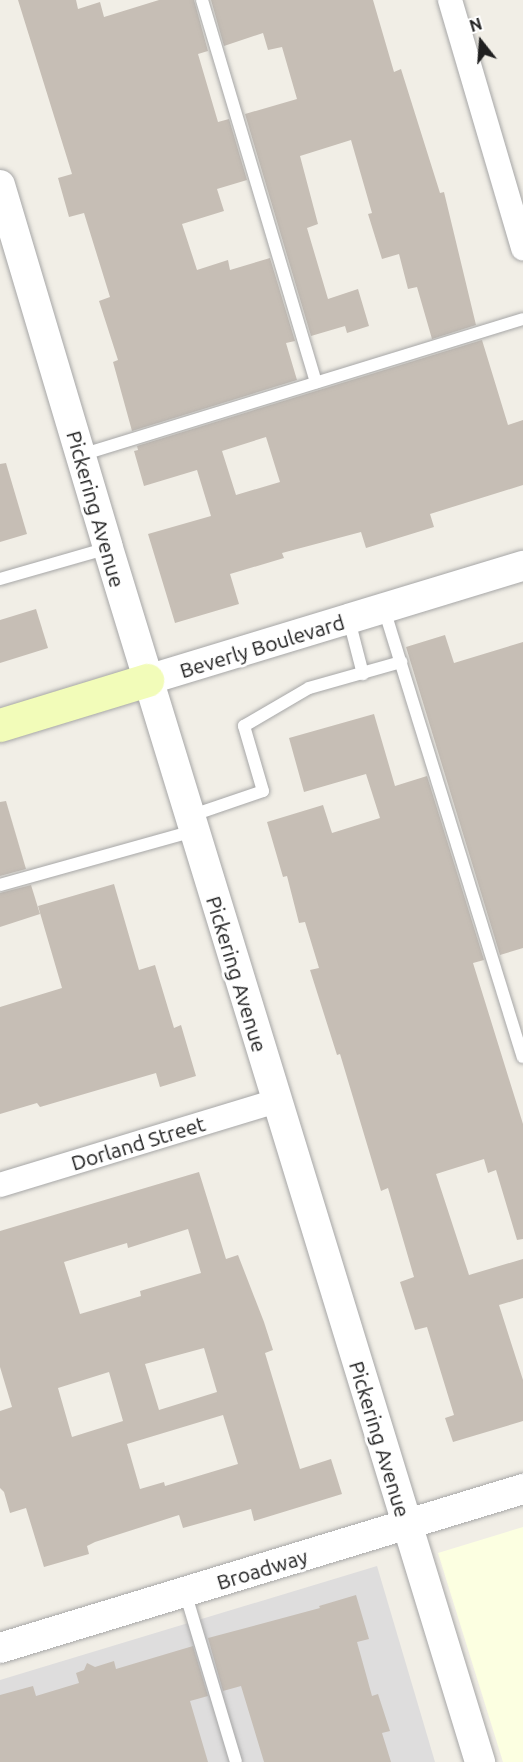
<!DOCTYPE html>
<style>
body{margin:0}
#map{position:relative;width:523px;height:1762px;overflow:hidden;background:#f1eee6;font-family:Ubuntu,sans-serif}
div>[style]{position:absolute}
.residential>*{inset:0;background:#dedddd}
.education>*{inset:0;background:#fcffe1}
.building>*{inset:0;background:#c6beb5}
.roads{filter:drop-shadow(0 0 2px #a7a7a7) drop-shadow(0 0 2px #a7a7a7)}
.service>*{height:12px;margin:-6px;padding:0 6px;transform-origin:6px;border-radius:6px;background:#fff}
.minor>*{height:24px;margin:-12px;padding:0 12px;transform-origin:12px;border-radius:12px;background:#fff}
.tertiary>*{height:30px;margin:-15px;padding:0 15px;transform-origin:15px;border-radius:15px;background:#fff}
.secondary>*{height:33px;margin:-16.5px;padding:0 16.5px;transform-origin:16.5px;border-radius:16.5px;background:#f2fcb9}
span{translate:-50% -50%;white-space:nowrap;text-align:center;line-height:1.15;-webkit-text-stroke:6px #fff;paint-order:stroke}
.street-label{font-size:21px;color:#202020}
.north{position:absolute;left:451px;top:12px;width:60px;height:60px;-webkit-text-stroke:4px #fff;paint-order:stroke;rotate:343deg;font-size:16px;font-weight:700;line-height:24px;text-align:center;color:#202020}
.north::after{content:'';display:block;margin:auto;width:21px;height:27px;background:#202020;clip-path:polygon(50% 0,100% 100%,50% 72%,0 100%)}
</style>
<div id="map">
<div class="residential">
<div style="clip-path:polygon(377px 1566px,435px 1762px,0 1762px,0 1680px)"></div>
</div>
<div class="education">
<div style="clip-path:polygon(523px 1527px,523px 1762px,503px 1762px,438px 1553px)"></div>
</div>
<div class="building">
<div style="clip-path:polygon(18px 0,76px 0,78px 9px,100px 2px,104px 17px,159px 0,194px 0,208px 51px,198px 54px,218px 122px,229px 119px,247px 180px,217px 189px,224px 211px,182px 224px,197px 270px,228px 260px,230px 270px,270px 258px,295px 341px,286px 343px,297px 380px,132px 431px,113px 362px,118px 360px,99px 301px,110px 297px,84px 213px,69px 217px,58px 178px,72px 174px)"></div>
<div style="clip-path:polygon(211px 0,373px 0,394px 72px,401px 69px,440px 193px,444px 192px,476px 325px,432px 339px,417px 287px,408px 289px,399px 254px,382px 259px,368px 214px,372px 213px,351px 140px,300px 156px,318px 224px,307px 228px,328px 299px,358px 289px,369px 326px,347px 333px,345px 326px,311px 336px,245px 114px,297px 99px,282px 47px,268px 50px,263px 33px,224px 46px)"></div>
<div style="clip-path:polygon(evenodd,482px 340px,508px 425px,523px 420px,523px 485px,430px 514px,434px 527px,366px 548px,361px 532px,282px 553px,284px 558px,230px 574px,239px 604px,175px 623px,148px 534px,211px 516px,197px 470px,144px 486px,134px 451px,138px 450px,137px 446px,482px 340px,266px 437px,280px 482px,236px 495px,222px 451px,266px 437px)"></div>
<div style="clip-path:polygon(6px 463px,27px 534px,0 542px,0 464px)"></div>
<div style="clip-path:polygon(36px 609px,48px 648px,0 663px,0 620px)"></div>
<div style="clip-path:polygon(445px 635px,454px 663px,523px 642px,523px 948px,500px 955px,406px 647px)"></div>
<div style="clip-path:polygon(374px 714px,395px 786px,427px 776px,484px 960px,473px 963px,523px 1124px,523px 1239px,517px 1240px,496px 1170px,488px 1173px,484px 1159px,436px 1174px,469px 1275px,523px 1259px,523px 1298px,499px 1305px,523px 1380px,523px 1421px,453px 1442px,445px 1418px,454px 1415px,427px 1327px,415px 1330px,400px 1282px,414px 1277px,388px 1188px,381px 1191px,340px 1054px,337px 1055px,310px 970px,319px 968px,305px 922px,299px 923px,287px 876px,283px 877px,267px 822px,323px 805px,332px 833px,380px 818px,366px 774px,304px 792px,289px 738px)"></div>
<div style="clip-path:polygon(6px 801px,26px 869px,0 876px,0 802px)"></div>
<div style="clip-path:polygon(114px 884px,139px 970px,155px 965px,174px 1028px,181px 1025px,196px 1076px,160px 1087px,156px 1073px,40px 1107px,37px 1103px,0 1114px,0 1007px,62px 988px,38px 906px)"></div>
<div style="clip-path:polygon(31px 885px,40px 914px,0 927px,0 893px)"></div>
<div style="clip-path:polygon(evenodd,199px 1172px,226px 1259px,238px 1255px,264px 1322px,273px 1350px,265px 1353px,300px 1469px,331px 1459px,342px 1494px,254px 1521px,251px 1509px,183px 1528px,179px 1515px,95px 1542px,87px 1546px,89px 1554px,44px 1567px,26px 1508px,10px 1513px,4px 1492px,0 1488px,0 1411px,12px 1407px,0 1367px,0 1231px,199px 1172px,188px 1229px,201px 1273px,140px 1291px,141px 1296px,80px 1314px,64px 1262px,127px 1243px,128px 1248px,188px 1229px,199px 1172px,204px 1348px,217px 1392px,159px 1410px,145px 1364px,204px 1348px,199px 1172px,109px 1372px,123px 1421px,72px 1437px,58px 1388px,109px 1372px,199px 1172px,223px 1415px,238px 1464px,165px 1486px,164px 1482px,140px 1489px,127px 1444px,223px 1415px)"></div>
<div style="clip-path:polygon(356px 1595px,369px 1639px,357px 1642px,372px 1696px,378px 1694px,390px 1731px,382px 1733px,391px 1762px,264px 1762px,241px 1686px,223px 1691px,208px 1638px,320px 1608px,319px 1606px)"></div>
<div style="clip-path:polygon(193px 1646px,208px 1696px,190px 1701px,208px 1762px,0 1762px,0 1695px,33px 1686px,36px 1696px,79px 1683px,76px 1673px,84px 1670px,87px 1663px,95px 1667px,114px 1661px,116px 1669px)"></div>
</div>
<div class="roads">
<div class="service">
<div style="left:202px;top:0;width:399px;rotate:73.4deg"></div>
<div style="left:81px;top:455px;width:462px;rotate:-17.1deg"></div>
<div style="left:0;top:579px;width:112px;rotate:-16deg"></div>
<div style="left:384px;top:609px;width:469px;rotate:72.8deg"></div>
<div style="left:349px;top:620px;width:56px;rotate:75.5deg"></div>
<div style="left:190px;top:816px;width:77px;rotate:-18.9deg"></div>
<div style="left:263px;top:791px;width:68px;rotate:-106.3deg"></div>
<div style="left:244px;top:726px;width:75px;rotate:-30.3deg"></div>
<div style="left:309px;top:688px;width:96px;rotate:-15.8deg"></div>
<div style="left:0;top:885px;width:200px;rotate:-15.6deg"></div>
<div style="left:185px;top:1592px;width:177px;rotate:73.3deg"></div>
</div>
<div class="minor">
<div style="left:450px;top:0;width:259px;rotate:73.6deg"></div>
<div style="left:0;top:1185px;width:288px;rotate:-16.9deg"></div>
</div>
<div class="tertiary">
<div style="left:0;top:185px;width:376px;rotate:73.4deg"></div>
<div style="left:108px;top:548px;width:1270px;rotate:72.96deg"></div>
<div style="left:147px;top:680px;width:393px;rotate:-16.9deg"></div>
<div style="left:0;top:1648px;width:547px;rotate:-16.91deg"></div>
</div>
<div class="secondary">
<div style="left:0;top:725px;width:154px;rotate:-17deg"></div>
</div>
</div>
<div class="street-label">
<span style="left:96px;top:509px;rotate:74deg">Pickering Avenue</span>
<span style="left:262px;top:646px;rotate:-17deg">Beverly Boulevard</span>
<span style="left:237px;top:974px;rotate:73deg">Pickering Avenue</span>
<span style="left:138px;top:1143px;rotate:-17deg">Dorland Street</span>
<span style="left:380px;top:1439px;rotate:73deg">Pickering Avenue</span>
<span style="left:262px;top:1569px;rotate:-17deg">Broadway</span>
</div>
<div class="north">N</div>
</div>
